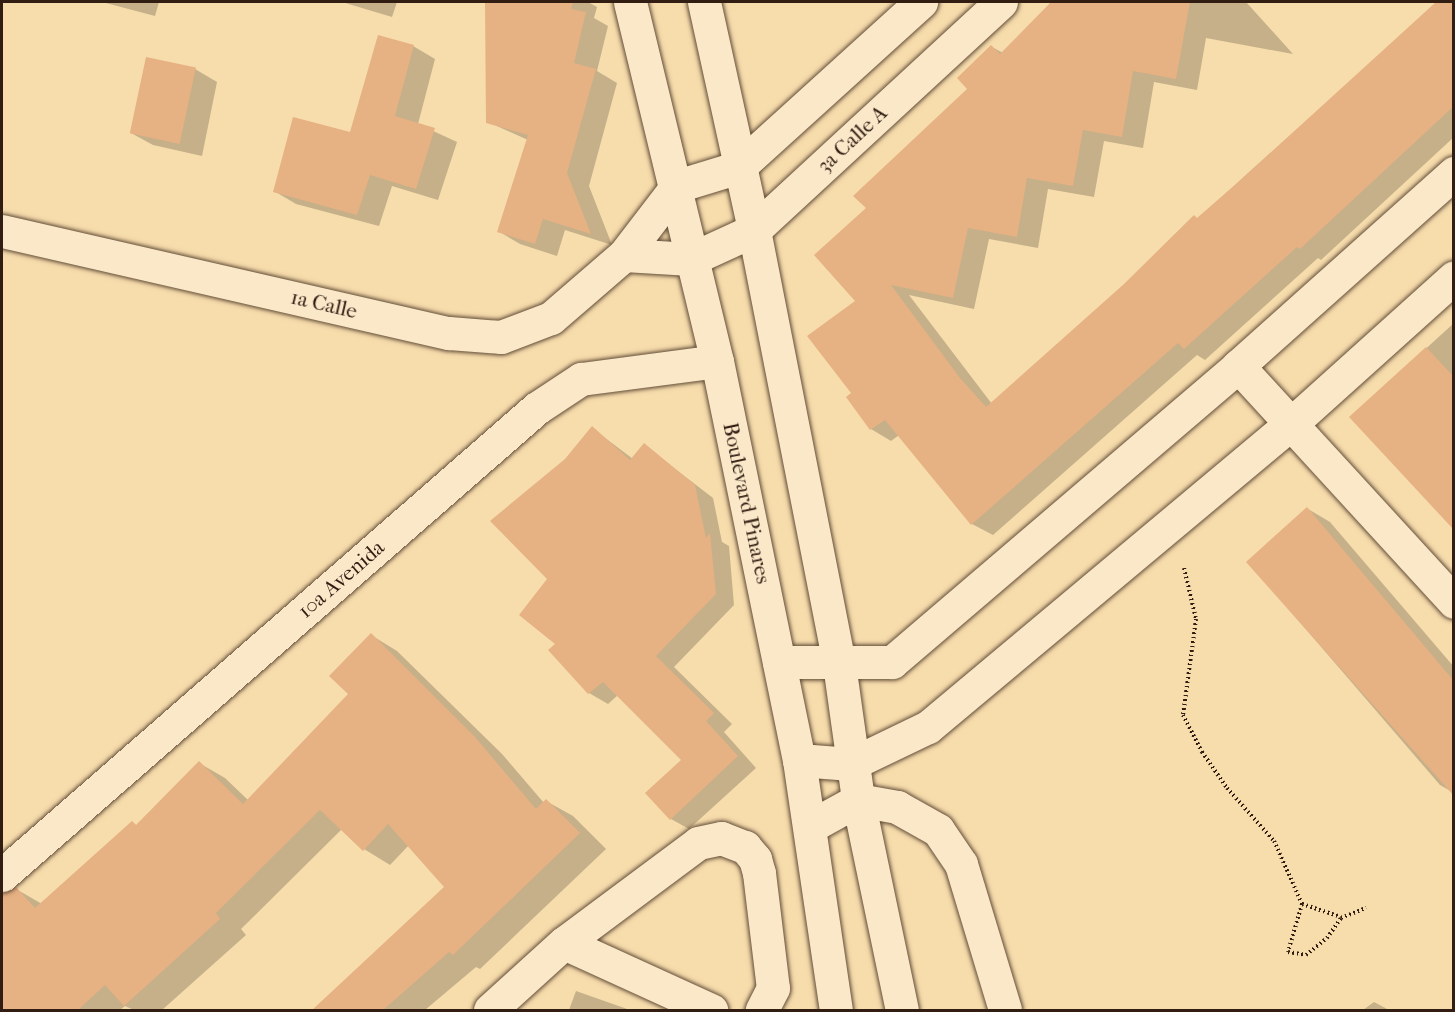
<!DOCTYPE html>
<style>
body{margin:0}
#map{position:relative;width:1455px;height:1012px;overflow:hidden;background:#f7dcac;font-family:"IM FELL French Canon",serif}
div>[style]{position:absolute}
.shadow>*{inset:0;background:#0003}
.building>*{inset:0;background:#e6b183;transform-origin:0 0}
.path>*{height:4px;margin-top:-2px;transform-origin:0;background:repeating-linear-gradient(90deg,#311d12 0 1.5px,transparent 0 4.5px)}
.roads{filter:drop-shadow(0 0 2px #624d38) drop-shadow(0 0 2px #624d38)}
.minor>*{height:33px;margin:-16.5px;padding:0 16.5px;transform-origin:16.5px;border-radius:16.5px;background:#fae8c9}
.tertiary>*{height:33px;margin:-16.5px;padding:0 16.5px;transform-origin:16.5px;border-radius:16.5px;background:#fae8c9}
span{translate:-50% -50%;white-space:nowrap;text-align:center;line-height:1.15;-webkit-text-stroke:4.5px #fae8c9;paint-order:stroke}
.street-label{font-size:21px;color:#311d12}
.frame{position:absolute;inset:0;border:3px solid #311d12;pointer-events:none}
</style>
<div id="map">
<div class="shadow">
<div style="clip-path:polygon(102px 2px,159px 2px,155px 16px)"></div>
<div style="clip-path:polygon(342px 2px,397px 2px,392px 17px)"></div>
<div style="clip-path:polygon(487px 2px,588px 2px,597px 7px,594px 18px,608px 26px,597px 71px,617px 83px,589px 186px,612px 245px,565px 230px,557px 256px,520px 244px,498px 231px,528px 140px,488px 122px)"></div>
<div style="clip-path:polygon(1056px 2px,1246px 2px,1293px 54px,1206px 38px,1197px 90px,1154px 82px,1143px 148px,1104px 141px,1094px 197px,1048px 189px,1038px 248px,989px 239px,974px 309px,909px 295px,992px 404px,1438px 2px,1454px 2px,1454px 137px,1321px 260px,1318px 258px,1205px 360px,1197px 355px,993px 535px,972px 524px,899px 435px,891px 441px,871px 429px,853px 394px,857px 301px,868px 208px,969px 89px,992px 47px,1003px 53px)"></div>
<div style="clip-path:polygon(413px 46px,435px 59px,418px 124px,457px 142px,438px 200px,392px 186px,379px 226px,296px 204px,274px 191px,351px 134px)"></div>
<div style="clip-path:polygon(195px 69px,217px 82px,202px 156px,153px 145px,131px 133px)"></div>
<div style="clip-path:polygon(1454px 323px,1454px 529px,1351px 417px)"></div>
<div style="clip-path:polygon(592px 428px,633px 459px,644px 445px,713px 498px,722px 542px,729px 546px,734px 605px,674px 667px,732px 724px,724px 732px,756px 768px,689px 829px,671px 819px,684px 760px,618px 695px,608px 704px,589px 693px,550px 650px,557px 644px,549px 579px)"></div>
<div style="clip-path:polygon(1308px 509px,1330px 522px,1454px 667px,1454px 793px,1440px 785px,1248px 562px)"></div>
<div style="clip-path:polygon(371px 635px,397px 651px,502px 754px,544px 803px,546px 801px,573px 816px,606px 849px,480px 969px,476px 967px,425px 1010px,313px 1010px,446px 887px,409px 845px,390px 865px,364px 849px,342px 829px,241px 929px,246px 935px,162px 1010px,134px 1010px,125px 1006px,120px 1010px,2px 1010px,2px 894px,16px 889px,42px 904px,132px 823px,138px 826px,199px 763px,225px 778px,249px 801px,350px 694px)"></div>
<div style="clip-path:polygon(576px 991px,630px 1010px,569px 1010px)"></div>
<div style="clip-path:polygon(1374px 1002px,1389px 1010px,1363px 1010px)"></div>
</div>
<div class="building">
<div style="clip-path:polygon(485px 2px,573px 2px,571px 9px,586px 12px,574px 63px,596px 69px,567px 173px,591px 234px,543px 219px,535px 244px,497px 232px,528px 135px,486px 123px)"></div>
<div style="clip-path:polygon(1051px 2px,1190px 2px,1176px 79px,1133px 71px,1122px 137px,1083px 130px,1073px 186px,1027px 178px,1017px 237px,968px 228px,953px 298px,891px 285px,960px 378px,986px 407px,1124px 284px,1194px 215px,1197px 218px,1235px 185px,1436px 2px,1454px 2px,1454px 106px,1300px 249px,1297px 247px,1184px 349px,1178px 343px,971px 525px,885px 420px,870px 430px,846px 397px,851px 393px,807px 336px,855px 301px,814px 255px,866px 208px,853px 196px,967px 89px,957px 78px,991px 45px,1000px 54px)"></div>
<div style="clip-path:polygon(378px 35px,414px 45px,395px 116px,435px 128px,416px 189px,370px 175px,357px 215px,273px 192px,293px 117px,350px 132px)"></div>
<div style="left:146px;top:57px;width:51px;height:78px;rotate:12deg"></div>
<div style="clip-path:polygon(1426px 347px,1454px 377px,1454px 530px,1349px 417px)"></div>
<div style="clip-path:polygon(592px 426px,630px 460px,644px 443px,695px 485px,706px 538px,710px 533px,716px 594px,656px 656px,714px 713px,706px 721px,738px 756px,670px 820px,645px 793px,681px 760px,603px 682px,588px 694px,548px 650px,555px 644px,519px 615px,547px 579px,490px 521px,565px 459px)"></div>
<div style="clip-path:polygon(1307px 507px,1454px 681px,1454px 796px,1246px 562px)"></div>
<div style="clip-path:polygon(371px 633px,475px 737px,536px 809px,546px 799px,580px 833px,453px 955px,449px 952px,382px 1011px,311px 1011px,444px 887px,388px 824px,363px 851px,320px 810px,216px 913px,220px 919px,124px 1006px,105px 985px,77px 1011px,2px 1011px,2px 893px,16px 887px,35px 908px,132px 821px,136px 825px,199px 761px,243px 804px,348px 694px,329px 676px)"></div>
</div>
<div class="path">
<div style="left:1184px;top:568px;width:52px;rotate:76.8deg"></div>
<div style="left:1196px;top:619px;width:97px;rotate:97.7deg"></div>
<div style="left:1183px;top:715px;width:42px;rotate:62.8deg"></div>
<div style="left:1202px;top:752px;width:44px;rotate:55.2deg"></div>
<div style="left:1227px;top:788px;width:71px;rotate:48.4deg"></div>
<div style="left:1274px;top:841px;width:69px;rotate:66deg"></div>
<div style="left:1302px;top:904px;width:50px;rotate:106.3deg"></div>
<div style="left:1288px;top:952px;width:18px;rotate:9deg"></div>
<div style="left:1306px;top:955px;width:27px;rotate:-39deg"></div>
<div style="left:1327px;top:938px;width:24px;rotate:-55deg"></div>
<div style="left:1341px;top:918px;width:27px;rotate:-22deg"></div>
<div style="left:1302px;top:904px;width:41px;rotate:18.4deg"></div>
</div>
<div class="roads">
<div class="minor">
<div style="left:2px;top:231px;width:458px;rotate:12.9deg"></div>
<div style="left:449px;top:333px;width:52px;rotate:4.4deg"></div>
<div style="left:501px;top:337px;width:53px;rotate:-20.8deg"></div>
<div style="left:551px;top:318px;width:96px;rotate:-40.8deg"></div>
<div style="left:624px;top:255px;width:87px;rotate:-52.5deg"></div>
<div style="left:677px;top:186px;width:65px;rotate:-17deg"></div>
<div style="left:739px;top:167px;width:246px;rotate:-42.2deg"></div>
<div style="left:624px;top:255px;width:67px;rotate:3.4deg"></div>
<div style="left:691px;top:259px;width:69px;rotate:-24.7deg"></div>
<div style="left:754px;top:230px;width:336px;rotate:-42.7deg"></div>
<div style="left:1238px;top:366px;width:320px;rotate:47.5deg"></div>
<div style="left:779px;top:662px;width:113px"></div>
<div style="left:892px;top:662px;width:455px;rotate:-40.5deg"></div>
<div style="left:1238px;top:366px;width:290px;rotate:-41.8deg"></div>
<div style="left:799px;top:760px;width:52px;rotate:4.4deg"></div>
<div style="left:851px;top:764px;width:85px;rotate:-25.7deg"></div>
<div style="left:928px;top:727px;width:473px;rotate:-39.9deg"></div>
<div style="left:1291px;top:424px;width:219px;rotate:-42deg"></div>
<div style="left:811px;top:826px;width:54px;rotate:-29deg"></div>
<div style="left:858px;top:800px;width:40px;rotate:10deg"></div>
<div style="left:897px;top:807px;width:47px;rotate:29.3deg"></div>
<div style="left:938px;top:830px;width:41px;rotate:55.9deg"></div>
<div style="left:961px;top:864px;width:152px;rotate:73.2deg"></div>
<div style="left:2px;top:875px;width:710px;rotate:-41.12deg"></div>
<div style="left:537px;top:408px;width:53px;rotate:-33.4deg"></div>
<div style="left:581px;top:379px;width:137px;rotate:-7.5deg"></div>
<div style="left:564px;top:943px;width:162px;rotate:24.5deg"></div>
<div style="left:490px;top:1010px;width:100px;rotate:-42.2deg"></div>
<div style="left:564px;top:943px;width:167px;rotate:-36.7deg"></div>
<div style="left:698px;top:843px;width:24px;rotate:-12deg"></div>
<div style="left:721px;top:838px;width:26px;rotate:21deg"></div>
<div style="left:745px;top:847px;width:16px;rotate:50deg"></div>
<div style="left:755px;top:859px;width:15px;rotate:74deg"></div>
<div style="left:759px;top:873px;width:116px;rotate:83.1deg"></div>
<div style="left:773px;top:988px;width:25px;rotate:117deg"></div>
</div>
<div class="tertiary">
<div style="left:630px;top:2px;width:369px;rotate:76.4deg"></div>
<div style="left:717px;top:361px;width:407px;rotate:78.4deg"></div>
<div style="left:799px;top:760px;width:253px;rotate:81.6deg"></div>
<div style="left:704px;top:2px;width:233px;rotate:77.6deg"></div>
<div style="left:754px;top:230px;width:442px;rotate:78.9deg"></div>
<div style="left:839px;top:664px;width:137px;rotate:82deg"></div>
<div style="left:858px;top:800px;width:215px;rotate:78.2deg"></div>
</div>
</div>
<div class="street-label">
<span style="left:852px;top:139px;rotate:-43deg">3a Calle A</span>
<span style="left:324px;top:304px;rotate:13deg">1a Calle</span>
<span style="left:747px;top:503px;rotate:78deg">Boulevard Pinares</span>
<span style="left:341px;top:579px;rotate:-41deg">10a Avenida</span>
</div>
<div class="frame"></div>
</div>
